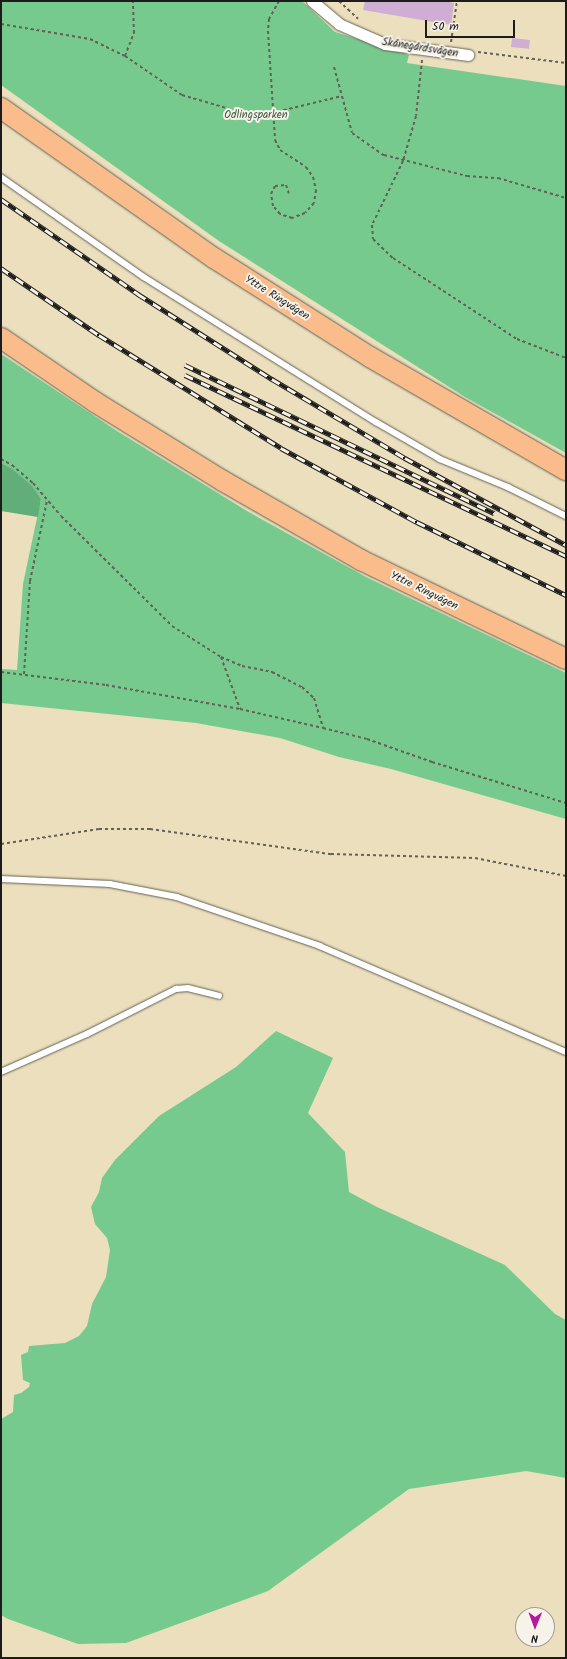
<!DOCTYPE html>
<meta charset="utf-8">
<style>
body{margin:0}
#map{position:relative;width:567px;height:1659px;overflow:hidden;background:#ebdfbd;font-family:Kalam,sans-serif}
div>[style]{position:absolute}
.green>*{inset:0;background:#77ca8e}
.forest>*{inset:0;background:#61ae79}
.building>*{inset:0;background:#ceafd3;transform-origin:0 0}
.path>*{height:2px;margin-top:-1px;transform-origin:0;background:repeating-linear-gradient(90deg,#646054 0 3px,transparent 0 6px)}
.roads{filter:drop-shadow(0 0 1px #646054) drop-shadow(0 0 1px #646054)}
.lane>*{height:5.5px;margin:-2.75px;padding:0 2.75px;transform-origin:2.75px;border-radius:2.75px;background:#fff}
.street>*{height:11px;margin:-5.5px;padding:0 5.5px;transform-origin:5.5px;border-radius:5.5px;background:#fff}
.highway>*{height:20px;margin:-10px;padding:0 10px;transform-origin:10px;border-radius:10px;background:#f9bc8a}
.rail>*{height:4.5px;margin-top:-2.25px;transform-origin:0;background:repeating-linear-gradient(90deg,#f7f3e8 0 9px,#1c1c1c 0 18px);box-sizing:border-box;border-block:1px solid #1c1c1c}
span{translate:-50% -50%;white-space:nowrap;text-align:center;line-height:1.15;-webkit-text-stroke:4px #f7f3e8;paint-order:stroke}
.street-label{font-size:11px;color:#1c1c1c}
.park-label{font-size:11px;color:#3c5944}
.frame{position:absolute;inset:0;border:2px solid #1c1c1c;pointer-events:none}
.north{position:absolute;left:515px;top:1607px;width:40px;height:40px;box-sizing:border-box;background:#f7f3e8;border:1px solid #9f9d96;border-radius:50%;rotate:181deg;font-size:11px;font-weight:700;line-height:16px;text-align:center;color:#1c1c1c}
.north::after{content:'';display:block;margin:auto;width:14px;height:18px;background:#b5179e;clip-path:polygon(50% 0,100% 100%,50% 72%,0 100%)}
.scale{position:absolute;left:425px;top:20px;width:90px;height:18px;box-sizing:border-box;border:2px solid #1c1c1c;border-top:0;padding-left:5px;font-size:12px;line-height:14px;white-space:nowrap;color:#1c1c1c;-webkit-text-stroke:3px #f7f3e8;paint-order:stroke}
</style>
<div id="map">
<div class="green">
<div style="clip-path:polygon(1px 1px,302px 1px,335px 32px,409px 55px,407px 63px,566px 86px,566px 453px,465px 397px,219px 241px,1px 85px)"></div>
<div style="clip-path:polygon(1px 354px,117px 431px,247px 511px,366px 577px,566px 673px,566px 819px,391px 769px,339px 757px,280px 738px,196px 723px,1px 703px,1px 669px,17px 670px,23px 584px,41px 499px,11px 468px,1px 463px)"></div>
<div style="clip-path:polygon(276px 1031px,333px 1058px,308px 1113px,345px 1152px,349px 1192px,377px 1207px,505px 1265px,555px 1314px,566px 1320px,566px 1478px,526px 1471px,409px 1489px,268px 1591px,126px 1643px,78px 1644px,8px 1619px,1px 1615px,1px 1419px,13px 1412px,14px 1395px,21px 1393px,29px 1387px,30px 1383px,23px 1380px,21px 1355px,28px 1352px,29px 1346px,65px 1343px,79px 1336px,87px 1326px,92px 1304px,106px 1277px,110px 1250px,107px 1238px,95px 1224px,91px 1207px,99px 1192px,102px 1178px,115px 1160px,159px 1116px,236px 1067px)"></div>
</div>
<div class="forest">
<div style="clip-path:polygon(1px 463px,11px 468px,31px 485px,41px 499px,38px 517px,1px 511px)"></div>
</div>
<div class="building">
<div style="clip-path:polygon(365px 1px,444px 1px,454px 3px,451px 25px,363px 10px)"></div>
<div style="left:512px;top:38px;width:18px;height:9px;rotate:6deg"></div>
</div>
<div class="path">
<div style="left:279px;top:1px;width:21px;rotate:119deg"></div>
<div style="left:269px;top:19px;width:12px;rotate:95deg"></div>
<div style="left:268px;top:31px;width:109px;rotate:86.3deg"></div>
<div style="left:275px;top:140px;width:11px;rotate:63deg"></div>
<div style="left:280px;top:150px;width:31px;rotate:33deg"></div>
<div style="left:306px;top:167px;width:12px;rotate:55deg"></div>
<div style="left:313px;top:177px;width:13px;rotate:77deg"></div>
<div style="left:316px;top:190px;width:13px;rotate:99deg"></div>
<div style="left:314px;top:203px;width:13px;rotate:132deg"></div>
<div style="left:305px;top:213px;width:14px;rotate:159deg"></div>
<div style="left:292px;top:218px;width:13px;rotate:-162deg"></div>
<div style="left:280px;top:214px;width:11px;rotate:-131deg"></div>
<div style="left:273px;top:206px;width:12px;rotate:-99deg"></div>
<div style="left:271px;top:194px;width:9px;rotate:-63deg"></div>
<div style="left:275px;top:186px;width:11px;rotate:-5deg"></div>
<div style="left:286px;top:185px;width:9px;rotate:72deg"></div>
<div style="left:339px;top:1px;width:26px;rotate:43deg"></div>
<div style="left:1px;top:24px;width:90px;rotate:9.6deg"></div>
<div style="left:90px;top:39px;width:39px;rotate:26deg"></div>
<div style="left:125px;top:56px;width:69px;rotate:34.4deg"></div>
<div style="left:182px;top:95px;width:60px;rotate:16.3deg"></div>
<div style="left:240px;top:112px;width:32px;rotate:2deg"></div>
<div style="left:272px;top:113px;width:72px;rotate:-13.7deg"></div>
<div style="left:451px;top:42px;width:41px;rotate:-81.7deg"></div>
<div style="left:478px;top:52px;width:89px;rotate:7.1deg"></div>
<div style="left:125px;top:56px;width:25px;rotate:-69deg"></div>
<div style="left:134px;top:33px;width:32px;rotate:-92deg"></div>
<div style="left:422px;top:60px;width:56px;rotate:96.1deg"></div>
<div style="left:416px;top:116px;width:47px;rotate:106.1deg"></div>
<div style="left:403px;top:161px;width:71px;rotate:115.8deg"></div>
<div style="left:372px;top:225px;width:14px;rotate:86deg"></div>
<div style="left:373px;top:239px;width:28px;rotate:44deg"></div>
<div style="left:393px;top:258px;width:148px;rotate:33.2deg"></div>
<div style="left:517px;top:339px;width:53px;rotate:21.2deg"></div>
<div style="left:334px;top:67px;width:68px;rotate:74.7deg"></div>
<div style="left:352px;top:133px;width:39px;rotate:35deg"></div>
<div style="left:384px;top:155px;width:86px;rotate:14.2deg"></div>
<div style="left:467px;top:176px;width:31px;rotate:4deg"></div>
<div style="left:498px;top:178px;width:71px;rotate:16.4deg"></div>
<div style="left:1px;top:459px;width:13px;rotate:29deg"></div>
<div style="left:12px;top:465px;width:28px;rotate:41deg"></div>
<div style="left:33px;top:483px;width:43px;rotate:49.7deg"></div>
<div style="left:61px;top:516px;width:156px;rotate:44.7deg"></div>
<div style="left:172px;top:626px;width:58px;rotate:32.3deg"></div>
<div style="left:221px;top:657px;width:23px;rotate:23deg"></div>
<div style="left:242px;top:666px;width:31px;rotate:11deg"></div>
<div style="left:272px;top:672px;width:34px;rotate:27deg"></div>
<div style="left:302px;top:687px;width:16px;rotate:43deg"></div>
<div style="left:314px;top:698px;width:31px;rotate:73deg"></div>
<div style="left:221px;top:657px;width:55px;rotate:69.9deg"></div>
<div style="left:1px;top:672px;width:106px;rotate:7.1deg"></div>
<div style="left:106px;top:685px;width:136px;rotate:10.2deg"></div>
<div style="left:240px;top:709px;width:85px;rotate:12.9deg"></div>
<div style="left:323px;top:728px;width:45px;rotate:14deg"></div>
<div style="left:367px;top:739px;width:69px;rotate:19.5deg"></div>
<div style="left:432px;top:762px;width:140px;rotate:17deg"></div>
<div style="left:24px;top:674px;width:93px;rotate:-86.3deg"></div>
<div style="left:30px;top:581px;width:83px;rotate:-78.1deg"></div>
<div style="left:1px;top:844px;width:99px;rotate:-8.7deg"></div>
<div style="left:99px;top:829px;width:51px"></div>
<div style="left:150px;top:829px;width:183px;rotate:7.9deg"></div>
<div style="left:331px;top:854px;width:144px;rotate:1.6deg"></div>
<div style="left:475px;top:858px;width:93px;rotate:11.2deg"></div>
</div>
<div class="roads">
<div class="lane">
<div style="left:1px;top:177px;width:174px;rotate:35deg"></div>
<div style="left:144px;top:277px;width:274px;rotate:32deg"></div>
<div style="left:376px;top:422px;width:74px;rotate:30deg"></div>
<div style="left:440px;top:459px;width:74px;rotate:22.4deg"></div>
<div style="left:508px;top:487px;width:65px;rotate:26.6deg"></div>
<div style="left:1px;top:879px;width:109px;rotate:2.6deg"></div>
<div style="left:110px;top:884px;width:68px;rotate:11deg"></div>
<div style="left:177px;top:897px;width:151px;rotate:18.9deg"></div>
<div style="left:320px;top:946px;width:268px;rotate:23.3deg"></div>
<div style="left:1px;top:1072px;width:94px;rotate:-23.8deg"></div>
<div style="left:87px;top:1034px;width:100px;rotate:-26.8deg"></div>
<div style="left:176px;top:989px;width:12px;rotate:-5deg"></div>
<div style="left:188px;top:988px;width:32px;rotate:14deg"></div>
</div>
<div class="street">
<div style="left:312px;top:1px;width:35px;rotate:40deg"></div>
<div style="left:339px;top:24px;width:50px;rotate:23.5deg"></div>
<div style="left:385px;top:44px;width:84px;rotate:7.5deg"></div>
</div>
<div class="highway">
<div style="left:1px;top:108px;width:261px;rotate:35.2deg"></div>
<div style="left:214px;top:258px;width:185px;rotate:32.4deg"></div>
<div style="left:370px;top:357px;width:226px;rotate:30deg"></div>
<div style="left:1px;top:338px;width:114px;rotate:34.2deg"></div>
<div style="left:95px;top:402px;width:150px;rotate:31.7deg"></div>
<div style="left:223px;top:481px;width:159px;rotate:29.8deg"></div>
<div style="left:361px;top:560px;width:228px;rotate:25.8deg"></div>
</div>
</div>
<div class="rail">
<div style="left:1px;top:199px;width:167px;rotate:34.7deg"></div>
<div style="left:138px;top:294px;width:159px;rotate:32.4deg"></div>
<div style="left:272px;top:379px;width:155px;rotate:30.7deg"></div>
<div style="left:405px;top:458px;width:183px;rotate:28.4deg"></div>
<div style="left:1px;top:268px;width:119px;rotate:34.4deg"></div>
<div style="left:99px;top:335px;width:214px;rotate:31.8deg"></div>
<div style="left:281px;top:448px;width:155px;rotate:28.6deg"></div>
<div style="left:417px;top:522px;width:166px;rotate:26.1deg"></div>
<div style="left:185px;top:365px;width:343px;rotate:25.6deg"></div>
<div style="left:185px;top:375px;width:422px;rotate:25.4deg"></div>
</div>
<div class="street-label">
<span style="left:420px;top:48px;rotate:9deg">Skånegårdsvägen</span>
<span style="left:277px;top:298px;rotate:32deg">Yttre Ringvägen</span>
<span style="left:424px;top:591px;rotate:26deg">Yttre Ringvägen</span>
</div>
<div class="park-label">
<span style="left:256px;top:115px">Odlingsparken</span>
</div>
<div class="frame"></div>
<div class="north">N</div>
<div class="scale">50 m</div>
</div>
